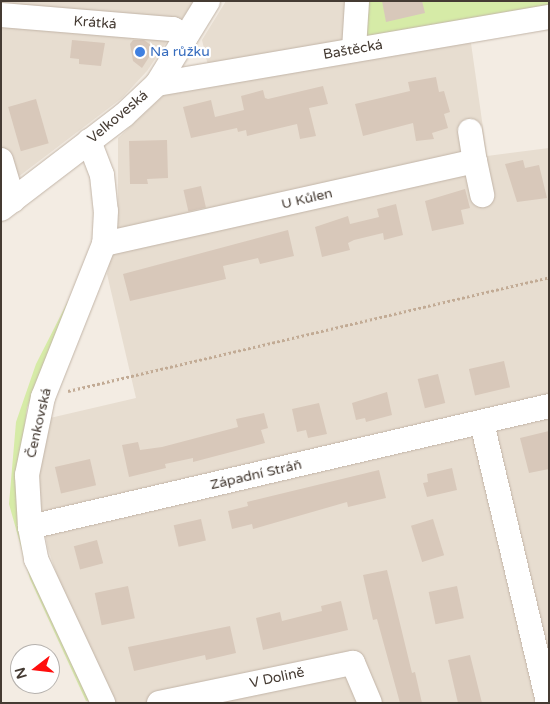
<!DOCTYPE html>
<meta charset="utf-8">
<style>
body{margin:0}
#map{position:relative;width:550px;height:704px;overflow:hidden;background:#f3ece3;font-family:"Varela Round",sans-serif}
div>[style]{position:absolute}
.residential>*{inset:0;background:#e7ddd0}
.green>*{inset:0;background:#d6eba7}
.building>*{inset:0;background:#d8c8ba;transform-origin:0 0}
.path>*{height:3px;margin-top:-1.5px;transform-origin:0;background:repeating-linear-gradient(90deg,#c2ab95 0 2.5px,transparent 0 5px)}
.roads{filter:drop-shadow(0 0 1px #c2b5a8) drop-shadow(0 0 1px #c2b5a8)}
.minor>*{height:24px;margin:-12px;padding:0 12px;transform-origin:12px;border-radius:12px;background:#fff}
.dots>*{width:14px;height:14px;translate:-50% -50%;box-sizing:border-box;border:2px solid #fff;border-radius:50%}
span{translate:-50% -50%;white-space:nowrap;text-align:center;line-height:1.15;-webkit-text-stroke:4.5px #fff;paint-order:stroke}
.street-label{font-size:14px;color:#453b33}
.shop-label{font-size:14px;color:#366cbe}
.left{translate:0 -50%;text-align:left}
.frame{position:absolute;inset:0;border:2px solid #453b33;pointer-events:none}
.north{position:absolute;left:10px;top:644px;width:50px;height:50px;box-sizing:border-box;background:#fff;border:1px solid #b5b1ad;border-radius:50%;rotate:254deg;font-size:14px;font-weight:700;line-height:20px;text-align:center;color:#453b33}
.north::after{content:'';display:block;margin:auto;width:18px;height:22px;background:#ff0e0d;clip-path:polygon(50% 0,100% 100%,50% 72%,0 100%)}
</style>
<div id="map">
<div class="residential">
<div style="clip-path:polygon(1px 1px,194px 1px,147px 71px,122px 98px,1px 190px)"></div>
<div style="clip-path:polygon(226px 1px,549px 1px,549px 10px,468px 22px,487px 156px,549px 148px,549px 703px,115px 703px,63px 593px,48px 549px,39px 500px,40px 463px,50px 418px,136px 398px,107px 274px,118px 223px,118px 138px,166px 93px,213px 87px,202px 40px)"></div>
</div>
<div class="green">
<div style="clip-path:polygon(366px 1px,549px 1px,549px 7px,369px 38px,364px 28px)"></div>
<div style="clip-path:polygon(69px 299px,27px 408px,18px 479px,91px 700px,86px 701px,30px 579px,9px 504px,16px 422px,36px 364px)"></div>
</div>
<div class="building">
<div style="clip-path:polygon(382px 1px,422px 1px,425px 13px,386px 22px)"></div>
<div style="clip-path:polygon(72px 40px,105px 43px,101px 66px,79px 64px,79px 59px,70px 58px)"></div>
<div style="clip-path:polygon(133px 40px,144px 40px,155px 48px,142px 68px,133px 61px,130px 44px)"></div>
<div style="clip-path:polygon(436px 77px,439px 92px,444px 91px,450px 112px,444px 114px,448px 128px,432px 133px,434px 139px,416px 141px,413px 123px,363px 136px,355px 104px,410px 91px,408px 82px)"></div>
<div style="clip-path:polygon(323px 86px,328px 104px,309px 108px,316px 136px,300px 139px,297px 124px,247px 136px,246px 130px,238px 132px,237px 128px,191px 138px,183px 107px,211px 100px,215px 117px,244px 110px,241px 96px,263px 90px,265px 98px,268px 99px)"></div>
<div style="left:36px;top:99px;width:46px;height:29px;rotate:74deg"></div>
<div style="clip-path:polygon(167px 140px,168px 178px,147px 179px,148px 184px,130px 184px,129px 141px)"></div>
<div style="clip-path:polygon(523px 160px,525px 168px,539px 165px,547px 198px,517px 202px,505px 164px)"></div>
<div style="left:201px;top:186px;width:22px;height:18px;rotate:77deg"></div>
<div style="clip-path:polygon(465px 189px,470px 208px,461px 210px,464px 224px,432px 231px,425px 201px)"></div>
<div style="clip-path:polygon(396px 204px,403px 235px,384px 240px,383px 233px,354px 240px,348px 243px,350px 250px,322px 257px,315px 227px,348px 216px,350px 224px,379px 217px,377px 209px)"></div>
<div style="clip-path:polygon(288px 230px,294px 256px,260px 264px,258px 258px,223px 266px,226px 279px,130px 301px,123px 274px)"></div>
<div style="left:504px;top:361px;width:27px;height:36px;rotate:77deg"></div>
<div style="left:438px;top:374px;width:30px;height:21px;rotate:76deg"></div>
<div style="clip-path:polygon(387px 392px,392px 415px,366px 422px,365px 418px,356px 420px,352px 403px)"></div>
<div style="clip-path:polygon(319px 403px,327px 434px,308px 438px,306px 430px,297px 432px,292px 409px)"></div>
<div style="clip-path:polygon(264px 413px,268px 428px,261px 430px,265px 443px,193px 462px,193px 458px,165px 464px,166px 468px,129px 477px,122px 445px,138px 442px,140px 450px,162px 447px,238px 427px,236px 419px)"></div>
<div style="clip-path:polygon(549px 431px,549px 469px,529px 473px,520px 438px)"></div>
<div style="left:90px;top:459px;width:27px;height:36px;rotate:77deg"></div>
<div style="clip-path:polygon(452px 468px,457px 490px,427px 497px,423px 483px,428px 482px,427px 474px)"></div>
<div style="clip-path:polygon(379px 470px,386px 498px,348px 507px,347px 502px,253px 529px,252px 524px,232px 529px,228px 511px,248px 506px,247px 502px)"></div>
<div style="left:201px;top:519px;width:22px;height:28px;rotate:77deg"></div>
<div style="left:433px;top:519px;width:38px;height:23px;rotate:73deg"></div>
<div style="left:97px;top:540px;width:24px;height:24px;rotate:75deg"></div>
<div style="clip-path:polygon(387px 570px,412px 673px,415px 672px,422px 703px,400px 703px,377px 619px,373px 620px,363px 575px)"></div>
<div style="left:128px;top:586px;width:33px;height:34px;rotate:78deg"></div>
<div style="left:457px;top:586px;width:33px;height:29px;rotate:78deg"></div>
<div style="clip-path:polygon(341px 601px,348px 630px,263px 650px,256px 618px,280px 612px,282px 621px,322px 611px,321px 606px)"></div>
<div style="clip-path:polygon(230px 626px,236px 653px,206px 660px,205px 655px,134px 671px,128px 647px)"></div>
<div style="clip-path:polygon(470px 655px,482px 703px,458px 703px,448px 660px)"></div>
</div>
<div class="path">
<div style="left:68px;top:391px;width:494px;rotate:-13.3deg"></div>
</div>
<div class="roads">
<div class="minor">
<div style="left:1px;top:15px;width:173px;rotate:4.7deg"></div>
<div style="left:173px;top:29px;width:15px;rotate:28deg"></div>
<div style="left:354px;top:49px;width:48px;rotate:-86.4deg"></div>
<div style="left:157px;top:84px;width:398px;rotate:-9.7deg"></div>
<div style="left:470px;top:131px;width:30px;rotate:81deg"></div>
<div style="left:89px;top:141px;width:36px;rotate:69deg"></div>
<div style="left:102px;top:175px;width:36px;rotate:84deg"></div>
<div style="left:106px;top:211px;width:33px;rotate:93deg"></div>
<div style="left:104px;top:244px;width:165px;rotate:111.7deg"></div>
<div style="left:43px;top:397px;width:80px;rotate:101.6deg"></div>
<div style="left:27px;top:475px;width:52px;rotate:86.7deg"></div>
<div style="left:30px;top:527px;width:33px;rotate:79deg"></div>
<div style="left:36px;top:559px;width:159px;rotate:65deg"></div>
<div style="left:1px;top:160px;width:42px;rotate:73.3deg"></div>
<div style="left:1px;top:209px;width:155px;rotate:-37.4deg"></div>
<div style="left:124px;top:115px;width:45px;rotate:-43.2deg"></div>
<div style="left:157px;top:84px;width:97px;rotate:-58.4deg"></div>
<div style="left:104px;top:244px;width:380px;rotate:-12.6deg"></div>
<div style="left:475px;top:161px;width:35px;rotate:78deg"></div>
<div style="left:482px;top:423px;width:288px;rotate:76.7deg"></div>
<div style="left:30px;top:527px;width:533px;rotate:-13.12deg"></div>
<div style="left:159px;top:703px;width:198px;rotate:-11.7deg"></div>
<div style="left:353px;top:663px;width:43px;rotate:67deg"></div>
</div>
</div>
<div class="dots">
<div style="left:140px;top:52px;background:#3f7fe0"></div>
</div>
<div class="street-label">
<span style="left:95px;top:23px;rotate:4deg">Krátká</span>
<span style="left:353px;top:50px;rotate:-10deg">Baštěcká</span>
<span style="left:118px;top:117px;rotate:-40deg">Velkoveská</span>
<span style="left:307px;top:199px;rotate:-13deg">U Kůlen</span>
<span style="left:39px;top:423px;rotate:-77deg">Čenkovská</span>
<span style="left:256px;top:475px;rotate:-13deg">Západní Stráň</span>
<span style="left:277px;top:678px;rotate:-12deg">V Dolině</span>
</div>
<div class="shop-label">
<span class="left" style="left:150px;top:52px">Na růžku</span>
</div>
<div class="frame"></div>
<div class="north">N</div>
</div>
